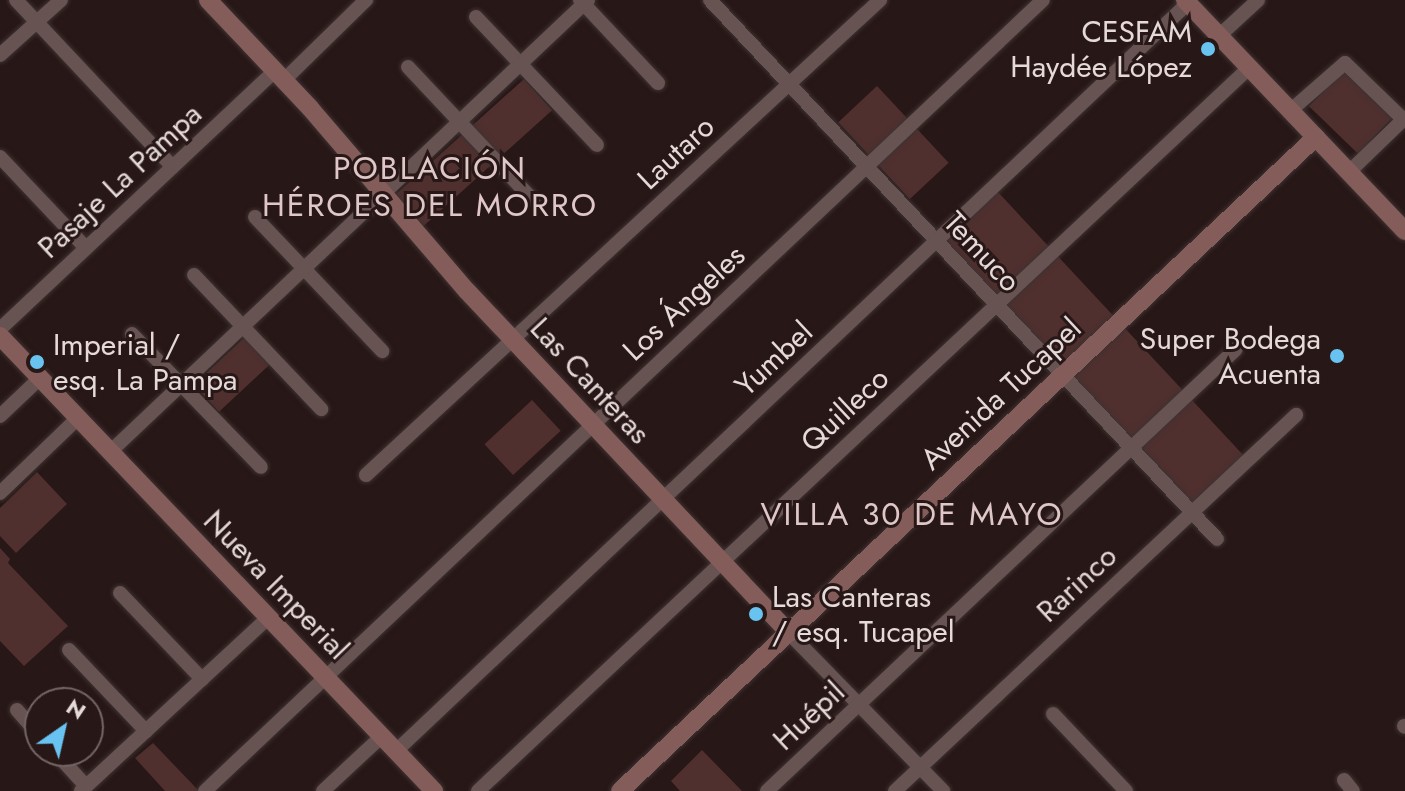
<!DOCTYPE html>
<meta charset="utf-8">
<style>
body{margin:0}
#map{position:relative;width:1405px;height:791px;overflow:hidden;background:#271716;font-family:Jost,sans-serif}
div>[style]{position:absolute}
.green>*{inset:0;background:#50302f;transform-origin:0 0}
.roads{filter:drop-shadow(0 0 2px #3e3232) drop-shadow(0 0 2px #3e3232)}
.street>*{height:14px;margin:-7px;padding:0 7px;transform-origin:7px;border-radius:7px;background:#675352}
.secondary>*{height:18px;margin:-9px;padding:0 9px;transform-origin:9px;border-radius:9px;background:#845d5b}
.dots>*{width:22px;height:22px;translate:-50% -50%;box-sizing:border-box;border:4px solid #271716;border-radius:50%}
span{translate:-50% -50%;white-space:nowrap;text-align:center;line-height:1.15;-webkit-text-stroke:6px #271716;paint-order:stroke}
.poi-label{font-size:30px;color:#e5dad9}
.right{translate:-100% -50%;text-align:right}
.left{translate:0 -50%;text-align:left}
.street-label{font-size:30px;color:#e5dad9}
.neighbourhood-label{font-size:32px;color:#dec7c6;letter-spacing:2px}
.north{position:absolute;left:24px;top:687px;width:80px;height:80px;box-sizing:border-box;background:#271716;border:2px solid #736564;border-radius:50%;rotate:34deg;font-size:22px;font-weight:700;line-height:32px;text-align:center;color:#e5dad9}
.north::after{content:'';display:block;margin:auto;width:28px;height:36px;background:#69c3f1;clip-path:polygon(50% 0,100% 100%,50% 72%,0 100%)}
</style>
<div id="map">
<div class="green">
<div style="left:1343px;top:71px;width:68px;height:49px;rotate:44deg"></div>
<div style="left:524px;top:79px;width:42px;height:173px;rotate:48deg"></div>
<div style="left:877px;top:86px;width:105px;height:53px;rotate:47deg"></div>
<div style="left:997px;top:191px;width:362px;height:76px;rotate:47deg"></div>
<div style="left:245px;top:337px;width:37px;height:70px;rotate:47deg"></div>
<div style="left:532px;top:400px;width:42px;height:65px;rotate:47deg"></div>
<div style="clip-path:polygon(37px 472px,67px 504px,16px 553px,0 536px,0 508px)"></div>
<div style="clip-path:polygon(0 548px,10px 559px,8px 563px,68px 626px,24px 666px,0 641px)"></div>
<div style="clip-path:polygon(153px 743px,199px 791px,165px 791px,135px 758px)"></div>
<div style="clip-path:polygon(702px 750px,742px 791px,680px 791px,671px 781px)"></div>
</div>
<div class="roads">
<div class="street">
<div style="left:16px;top:0;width:229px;rotate:46.8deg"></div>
<div style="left:580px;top:0;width:114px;rotate:46.8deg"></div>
<div style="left:710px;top:0;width:740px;rotate:46.75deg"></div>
<div style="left:476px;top:17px;width:176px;rotate:46.6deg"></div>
<div style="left:1219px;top:36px;width:53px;rotate:-42.7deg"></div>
<div style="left:0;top:55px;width:82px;rotate:-42deg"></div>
<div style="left:408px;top:67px;width:183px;rotate:46.8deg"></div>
<div style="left:284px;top:80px;width:115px;rotate:-44.3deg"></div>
<div style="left:1290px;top:111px;width:73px;rotate:-41.1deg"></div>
<div style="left:1345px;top:63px;width:82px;rotate:44deg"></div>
<div style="left:0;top:157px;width:125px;rotate:46.6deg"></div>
<div style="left:1349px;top:172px;width:78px;rotate:-44deg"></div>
<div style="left:255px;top:217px;width:185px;rotate:46.5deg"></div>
<div style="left:194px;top:275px;width:185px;rotate:46.5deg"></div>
<div style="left:0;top:329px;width:377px;rotate:-43.2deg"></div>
<div style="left:132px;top:334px;width:185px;rotate:45.9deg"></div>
<div style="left:0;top:416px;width:55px;rotate:-43.5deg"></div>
<div style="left:110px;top:452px;width:658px;rotate:-43.4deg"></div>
<div style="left:366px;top:475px;width:700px;rotate:-42.74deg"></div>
<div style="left:0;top:493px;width:108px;rotate:-43.9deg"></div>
<div style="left:120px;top:593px;width:119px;rotate:46.4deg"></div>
<div style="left:789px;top:633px;width:221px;rotate:45.7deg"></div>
<div style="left:69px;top:650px;width:112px;rotate:46.5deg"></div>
<div style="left:17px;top:710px;width:35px;rotate:49deg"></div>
<div style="left:1053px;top:714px;width:106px;rotate:46.5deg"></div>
<div style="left:1404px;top:726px;width:1px;rotate:45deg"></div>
<div style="left:54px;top:751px;width:47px;rotate:47.6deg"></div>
<div style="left:396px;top:751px;width:1089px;rotate:-43.36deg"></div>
<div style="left:1344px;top:780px;width:14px;rotate:51deg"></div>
<div style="left:81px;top:791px;width:256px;rotate:-42.8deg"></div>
<div style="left:205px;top:791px;width:1152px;rotate:-43.35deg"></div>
<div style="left:323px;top:791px;width:81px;rotate:-43deg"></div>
<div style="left:478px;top:791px;width:1057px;rotate:-43.16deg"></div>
<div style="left:767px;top:791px;width:644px;rotate:-43.3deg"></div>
<div style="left:895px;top:791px;width:550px;rotate:-43.16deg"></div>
</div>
<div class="secondary">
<div style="left:208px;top:0;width:149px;rotate:46.6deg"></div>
<div style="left:310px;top:108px;width:241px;rotate:49.4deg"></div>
<div style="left:467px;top:291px;width:470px;rotate:46.7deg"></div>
<div style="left:1185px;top:0;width:319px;rotate:46.4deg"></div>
<div style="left:0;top:336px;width:629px;rotate:46.35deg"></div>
<div style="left:620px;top:791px;width:955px;rotate:-43.22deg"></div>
</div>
</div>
<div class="dots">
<div style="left:1208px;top:49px;background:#69c3f1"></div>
<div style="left:1337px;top:356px;background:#69c3f1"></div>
<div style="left:37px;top:362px;background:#69c3f1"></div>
<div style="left:756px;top:614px;background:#69c3f1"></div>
</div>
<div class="poi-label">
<span class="right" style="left:1192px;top:49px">CESFAM<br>Haydée López</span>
<span class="right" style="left:1321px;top:356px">Super Bodega<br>Acuenta</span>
<span class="left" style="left:53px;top:362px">Imperial /<br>esq. La Pampa</span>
<span class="left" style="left:772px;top:614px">Las Canteras<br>/ esq. Tucapel</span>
</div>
<div class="street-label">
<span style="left:676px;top:153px;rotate:-43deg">Lautaro</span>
<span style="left:120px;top:181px;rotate:-43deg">Pasaje La Pampa</span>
<span style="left:982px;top:252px;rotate:47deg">Temuco</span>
<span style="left:684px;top:303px;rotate:-43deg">Los Ángeles</span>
<span style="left:774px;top:359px;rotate:-43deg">Yumbel</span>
<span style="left:590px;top:381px;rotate:47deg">Las Canteras</span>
<span style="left:1001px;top:394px;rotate:-43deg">Avenida Tucapel</span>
<span style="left:845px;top:410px;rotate:-43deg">Quilleco</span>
<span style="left:1077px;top:584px;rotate:-43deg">Rarinco</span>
<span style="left:276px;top:585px;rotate:46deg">Nueva Imperial</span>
<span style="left:809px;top:716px;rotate:-43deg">Huépil</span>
</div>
<div class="neighbourhood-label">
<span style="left:430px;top:187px">POBLACIÓN<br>HÉROES DEL MORRO</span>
<span style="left:912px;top:514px">VILLA 30 DE MAYO</span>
</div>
<div class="north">N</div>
</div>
